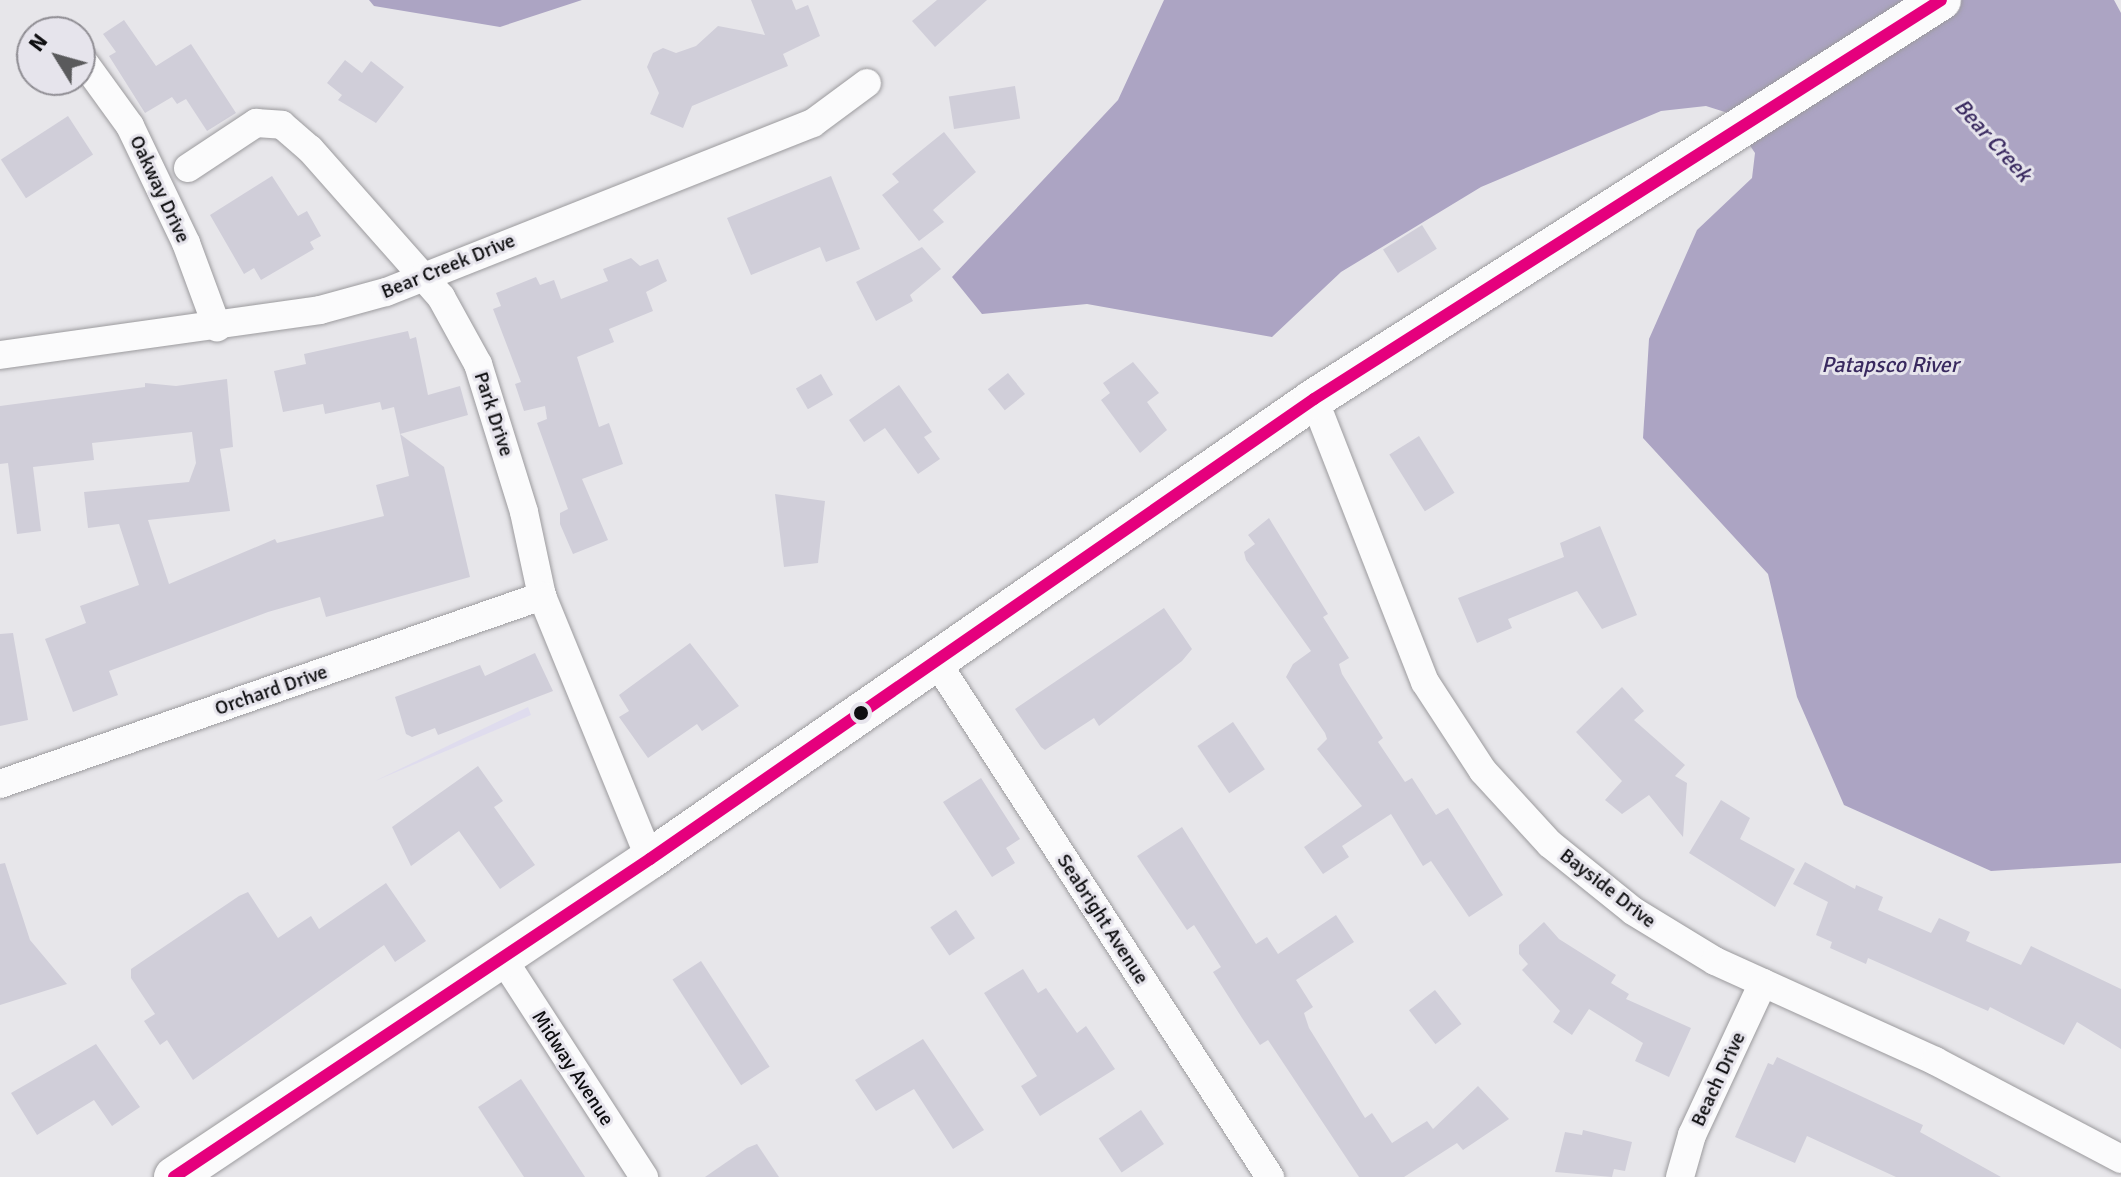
<!DOCTYPE html>
<style>
body{margin:0}
#map{position:relative;width:2121px;height:1177px;overflow:hidden;background:#e7e6ea;font-family:Signika,sans-serif}
div>[style]{position:absolute}
.green>*{inset:0;background:#dfdcee}
.water>*{inset:0;background:#aca4c3}
.building>*{inset:0;background:#d0ced9;transform-origin:0 0}
.roads{filter:drop-shadow(0 0 2px #9c9b9e) drop-shadow(0 0 2px #9c9b9e)}
.street>*{height:28px;margin:-14px;padding:0 14px;transform-origin:14px;border-radius:14px;background:#fbfbfc}
.secondary>*{height:40px;margin:-20px;padding:0 20px;transform-origin:20px;border-radius:20px;background:#fbfbfc}
.bus-1>*{height:12px;margin:-6px;padding:0 6px;transform-origin:6px;border-radius:6px;background:#e5007d}
.dots>*{width:22px;height:22px;translate:-50% -50%;box-sizing:border-box;border:4px solid #e6e4ec;border-radius:50%}
span{translate:-50% -50%;white-space:nowrap;text-align:center;line-height:1.15;-webkit-text-stroke:6px #e6e4ec;paint-order:stroke}
.street-label{font-size:20px;color:#0e0e10}
.water-label{font-size:22px;color:#39295f;font-style:italic}
.north{position:absolute;left:16px;top:16px;width:80px;height:80px;box-sizing:border-box;background:#e6e4ec;border:2px solid #908e94;border-radius:50%;rotate:307deg;font-size:22px;font-weight:700;line-height:32px;text-align:center;color:#0e0e10}
.north::after{content:'';display:block;margin:auto;width:28px;height:36px;background:#5a5a5c;clip-path:polygon(50% 0,100% 100%,50% 72%,0 100%)}
</style>
<div id="map">
<div class="green">
<div style="clip-path:polygon(528px 707px,531px 715px,375px 781px)"></div>
</div>
<div class="water">
<div style="clip-path:polygon(369px 0,582px 0,500px 27px,374px 6px)"></div>
<div style="clip-path:polygon(1164px 0,2114px 0,2121px 13px,2121px 863px,1991px 871px,1844px 805px,1797px 697px,1768px 574px,1643px 438px,1649px 339px,1697px 230px,1752px 178px,1755px 153px,1728px 113px,1706px 106px,1661px 111px,1481px 187px,1341px 272px,1272px 337px,1087px 304px,982px 314px,952px 277px,1118px 100px)"></div>
</div>
<div class="building">
<div style="clip-path:polygon(751px 0,792px 0,796px 10px,808px 5px,820px 36px,783px 54px,788px 66px,692px 106px,683px 128px,650px 114px,659px 93px,647px 67px,653px 53px,663px 48px,676px 53px,696px 46px,718px 26px,765px 35px)"></div>
<div style="clip-path:polygon(937px 0,987px 0,935px 47px,912px 21px)"></div>
<div style="clip-path:polygon(124px 20px,156px 66px,191px 44px,236px 113px,207px 131px,186px 99px,177px 104px,172px 97px,145px 113px,109px 56px,116px 52px,103px 34px)"></div>
<div style="clip-path:polygon(345px 60px,362px 73px,371px 61px,404px 87px,376px 123px,338px 100px,342px 95px,327px 83px)"></div>
<div style="left:1015px;top:86px;width:33px;height:67px;rotate:81deg"></div>
<div style="left:68px;top:116px;width:46px;height:80px;rotate:57deg"></div>
<div style="clip-path:polygon(944px 132px,976px 172px,933px 210px,944px 222px,919px 241px,882px 195px,899px 182px,892px 174px)"></div>
<div style="clip-path:polygon(272px 176px,298px 216px,307px 211px,321px 236px,310px 242px,314px 249px,261px 280px,254px 268px,244px 274px,210px 215px)"></div>
<div style="clip-path:polygon(831px 176px,860px 249px,826px 262px,820px 247px,751px 275px,727px 218px)"></div>
<div style="left:1422px;top:225px;width:28px;height:46px;rotate:58deg"></div>
<div style="clip-path:polygon(922px 247px,941px 269px,910px 295px,913px 301px,876px 321px,856px 282px)"></div>
<div style="clip-path:polygon(631px 258px,640px 266px,658px 259px,667px 281px,646px 292px,653px 311px,609px 329px,614px 342px,577px 357px,599px 427px,609px 423px,623px 464px,582px 479px,608px 540px,573px 554px,560px 524px,560px 513px,568px 509px,537px 423px,547px 419px,545px 406px,524px 411px,515px 384px,521px 382px,493px 309px,501px 306px,496px 293px,536px 277px,540px 285px,554px 280px,561px 299px,608px 281px,603px 269px)"></div>
<div style="clip-path:polygon(408px 331px,410px 339px,416px 337px,428px 395px,460px 386px,468px 415px,400px 434px,394px 407px,382px 410px,380px 402px,325px 414px,323px 404px,283px 412px,274px 371px,306px 364px,304px 354px)"></div>
<div style="clip-path:polygon(1133px 362px,1159px 393px,1147px 402px,1167px 430px,1140px 453px,1101px 400px,1110px 393px,1103px 383px)"></div>
<div style="left:1008px;top:373px;width:27px;height:26px;rotate:51deg"></div>
<div style="left:821px;top:374px;width:24px;height:29px;rotate:60deg"></div>
<div style="clip-path:polygon(227px 379px,233px 447px,220px 449px,230px 511px,148px 520px,169px 584px,275px 539px,277px 543px,384px 516px,376px 485px,409px 476px,400px 434px,444px 467px,470px 577px,326px 617px,320px 597px,268px 612px,109px 671px,118px 695px,73px 712px,45px 639px,86px 623px,80px 606px,139px 585px,119px 524px,88px 528px,84px 492px,189px 482px,196px 463px,192px 432px,92px 443px,94px 460px,33px 467px,41px 531px,17px 534px,8px 463px,0 464px,0 406px,145px 387px,145px 383px,176px 386px)"></div>
<div style="clip-path:polygon(899px 385px,932px 432px,924px 437px,940px 459px,918px 474px,885px 428px,864px 442px,849px 420px)"></div>
<div style="left:1419px;top:436px;width:67px;height:35px;rotate:58deg"></div>
<div style="clip-path:polygon(775px 494px,825px 501px,818px 563px,784px 567px)"></div>
<div style="clip-path:polygon(1269px 518px,1328px 614px,1323px 617px,1349px 658px,1339px 664px,1342px 674px,1383px 738px,1378px 742px,1405px 782px,1412px 778px,1436px 815px,1448px 808px,1503px 895px,1469px 917px,1431px 861px,1423px 866px,1391px 814px,1342px 846px,1349px 857px,1323px 874px,1304px 847px,1362px 806px,1317px 749px,1327px 739px,1325px 733px,1286px 677px,1293px 664px,1311px 651px,1246px 560px,1244px 552px,1255px 544px,1248px 535px)"></div>
<div style="clip-path:polygon(1600px 526px,1637px 615px,1602px 629px,1577px 591px,1508px 619px,1512px 628px,1477px 643px,1458px 598px,1564px 557px,1560px 543px)"></div>
<div style="clip-path:polygon(1164px 608px,1192px 649px,1182px 661px,1099px 726px,1094px 718px,1045px 750px,1041px 747px,1015px 709px)"></div>
<div style="clip-path:polygon(13px 633px,28px 720px,0 726px,0 634px)"></div>
<div style="clip-path:polygon(690px 643px,739px 706px,702px 731px,697px 724px,648px 758px,619px 717px,629px 711px,619px 695px)"></div>
<div style="clip-path:polygon(535px 653px,553px 691px,438px 735px,435px 728px,412px 737px,406px 734px,395px 697px,480px 665px,485px 676px)"></div>
<div style="clip-path:polygon(1622px 687px,1644px 711px,1634px 720px,1685px 765px,1675px 776px,1687px 783px,1683px 837px,1649px 795px,1622px 814px,1605px 800px,1622px 781px,1576px 732px)"></div>
<div style="left:1233px;top:722px;width:57px;height:43px;rotate:56deg"></div>
<div style="clip-path:polygon(478px 766px,503px 801px,494px 807px,535px 865px,500px 889px,459px 831px,411px 866px,392px 827px)"></div>
<div style="clip-path:polygon(981px 778px,1020px 839px,1006px 848px,1015px 863px,992px 877px,943px 802px)"></div>
<div style="clip-path:polygon(1721px 800px,1750px 818px,1740px 839px,1795px 869px,1775px 907px,1689px 853px)"></div>
<div style="clip-path:polygon(1182px 827px,1256px 944px,1267px 937px,1278px 954px,1336px 915px,1354px 942px,1296px 980px,1313px 1007px,1304px 1013px,1309px 1028px,1365px 1118px,1372px 1113px,1392px 1143px,1427px 1121px,1433px 1129px,1478px 1086px,1509px 1119px,1463px 1150px,1457px 1143px,1404px 1177px,1359px 1177px,1268px 1040px,1260px 1045px,1242px 1018px,1213px 972px,1221px 967px,1194px 925px,1187px 930px,1137px 856px)"></div>
<div style="clip-path:polygon(1805px 862px,1855px 889px,1856px 885px,1883px 897px,1878px 910px,1931px 933px,1939px 918px,1970px 932px,1966px 941px,2021px 965px,2031px 946px,2121px 989px,2121px 1049px,2077px 1022px,2064px 1045px,1990px 1007px,1988px 1011px,1868px 958px,1866px 964px,1830px 948px,1832px 942px,1816px 935px,1828px 902px,1793px 884px)"></div>
<div style="clip-path:polygon(5px 863px,30px 940px,67px 984px,0 1005px,0 864px)"></div>
<div style="clip-path:polygon(386px 883px,426px 941px,395px 962px,384px 945px,193px 1080px,167px 1040px,160px 1045px,144px 1021px,155px 1014px,131px 978px,131px 969px,239px 896px,248px 892px,278px 938px,311px 916px,319px 929px)"></div>
<div style="left:956px;top:910px;width:34px;height:31px;rotate:56deg"></div>
<div style="clip-path:polygon(1544px 922px,1559px 939px,1616px 975px,1611px 983px,1629px 994px,1626px 999px,1691px 1028px,1669px 1077px,1635px 1061px,1643px 1043px,1589px 1009px,1572px 1035px,1553px 1022px,1560px 1011px,1522px 970px,1528px 964px,1519px 954px,1519px 945px)"></div>
<div style="left:701px;top:961px;width:126px;height:34px;rotate:57deg"></div>
<div style="clip-path:polygon(1023px 969px,1038px 993px,1046px 988px,1077px 1033px,1086px 1026px,1115px 1069px,1040px 1116px,1021px 1086px,1037px 1076px,984px 993px)"></div>
<div style="left:1435px;top:990px;width:43px;height:33px;rotate:52deg"></div>
<div style="clip-path:polygon(923px 1039px,984px 1130px,953px 1149px,914px 1089px,876px 1111px,855px 1080px)"></div>
<div style="clip-path:polygon(96px 1044px,140px 1107px,112px 1126px,94px 1100px,37px 1135px,11px 1093px)"></div>
<div style="clip-path:polygon(1777px 1057px,1923px 1125px,1920px 1132px,2001px 1177px,1896px 1177px,1807px 1136px,1795px 1163px,1735px 1137px,1768px 1063px,1773px 1065px)"></div>
<div style="clip-path:polygon(521px 1079px,585px 1177px,524px 1177px,478px 1107px)"></div>
<div style="left:1141px;top:1110px;width:41px;height:51px;rotate:56deg"></div>
<div style="clip-path:polygon(1583px 1130px,1632px 1142px,1625px 1171px,1614px 1169px,1612px 1177px,1555px 1172px,1565px 1132px,1582px 1135px)"></div>
<div style="clip-path:polygon(757px 1144px,779px 1177px,705px 1177px,747px 1148px)"></div>
</div>
<div class="roads">
<div class="street">
<div style="left:83px;top:61px;width:80px;rotate:54.1deg"></div>
<div style="left:130px;top:126px;width:130px;rotate:64.4deg"></div>
<div style="left:186px;top:243px;width:90px;rotate:69.7deg"></div>
<div style="left:188px;top:168px;width:82px;rotate:-33.5deg"></div>
<div style="left:256px;top:123px;width:26px;rotate:4deg"></div>
<div style="left:282px;top:125px;width:37px;rotate:41deg"></div>
<div style="left:310px;top:149px;width:198px;rotate:48.5deg"></div>
<div style="left:441px;top:297px;width:77px;rotate:61.1deg"></div>
<div style="left:478px;top:364px;width:155px;rotate:72.7deg"></div>
<div style="left:524px;top:512px;width:86px;rotate:77.9deg"></div>
<div style="left:542px;top:596px;width:284px;rotate:67.7deg"></div>
<div style="left:0;top:355px;width:323px;rotate:-8deg"></div>
<div style="left:320px;top:310px;width:68px;rotate:-15.3deg"></div>
<div style="left:386px;top:292px;width:459px;rotate:-21.6deg"></div>
<div style="left:813px;top:123px;width:67px;rotate:-36.5deg"></div>
<div style="left:1314px;top:399px;width:304px;rotate:68.6deg"></div>
<div style="left:1425px;top:682px;width:106px;rotate:56.9deg"></div>
<div style="left:1483px;top:771px;width:99px;rotate:47.5deg"></div>
<div style="left:1550px;top:844px;width:107px;rotate:38.9deg"></div>
<div style="left:1633px;top:911px;width:96px;rotate:31.4deg"></div>
<div style="left:1715px;top:961px;width:242px;rotate:24.4deg"></div>
<div style="left:1935px;top:1061px;width:210px;rotate:27.8deg"></div>
<div style="left:936px;top:661px;width:615px;rotate:57.09deg"></div>
<div style="left:0;top:784px;width:574px;rotate:-19.13deg"></div>
<div style="left:503px;top:959px;width:260px;rotate:57.1deg"></div>
<div style="left:1680px;top:1177px;width:44px;rotate:-74.1deg"></div>
<div style="left:1692px;top:1135px;width:168px;rotate:-65deg"></div>
</div>
<div class="secondary">
<div style="left:174px;top:1177px;width:572px;rotate:-33.75deg"></div>
<div style="left:650px;top:859px;width:808px;rotate:-34.71deg"></div>
<div style="left:1314px;top:399px;width:743px;rotate:-32.47deg"></div>
</div>
</div>
<div class="bus-1">
<div style="left:174px;top:1177px;width:572px;rotate:-33.75deg"></div>
<div style="left:650px;top:859px;width:808px;rotate:-34.71deg"></div>
<div style="left:1314px;top:399px;width:743px;rotate:-32.47deg"></div>
</div>
<div class="dots">
<div style="left:861px;top:713px;background:#0e0e10"></div>
</div>
<div class="street-label">
<span style="left:160px;top:189px;rotate:65deg">Oakway Drive</span>
<span style="left:448px;top:266px;rotate:-22deg">Bear Creek Drive</span>
<span style="left:494px;top:414px;rotate:72deg">Park Drive</span>
<span style="left:271px;top:690px;rotate:-19deg">Orchard Drive</span>
<span style="left:1608px;top:888px;rotate:38deg">Bayside Drive</span>
<span style="left:1103px;top:919px;rotate:57deg">Seabright Avenue</span>
<span style="left:573px;top:1068px;rotate:57deg">Midway Avenue</span>
<span style="left:1718px;top:1079px;rotate:-65deg">Beach Drive</span>
</div>
<div class="water-label">
<span style="left:1993px;top:140px;rotate:48deg">Bear Creek</span>
<span style="left:1890px;top:365px">Patapsco River</span>
</div>
<div class="north">N</div>
</div>
